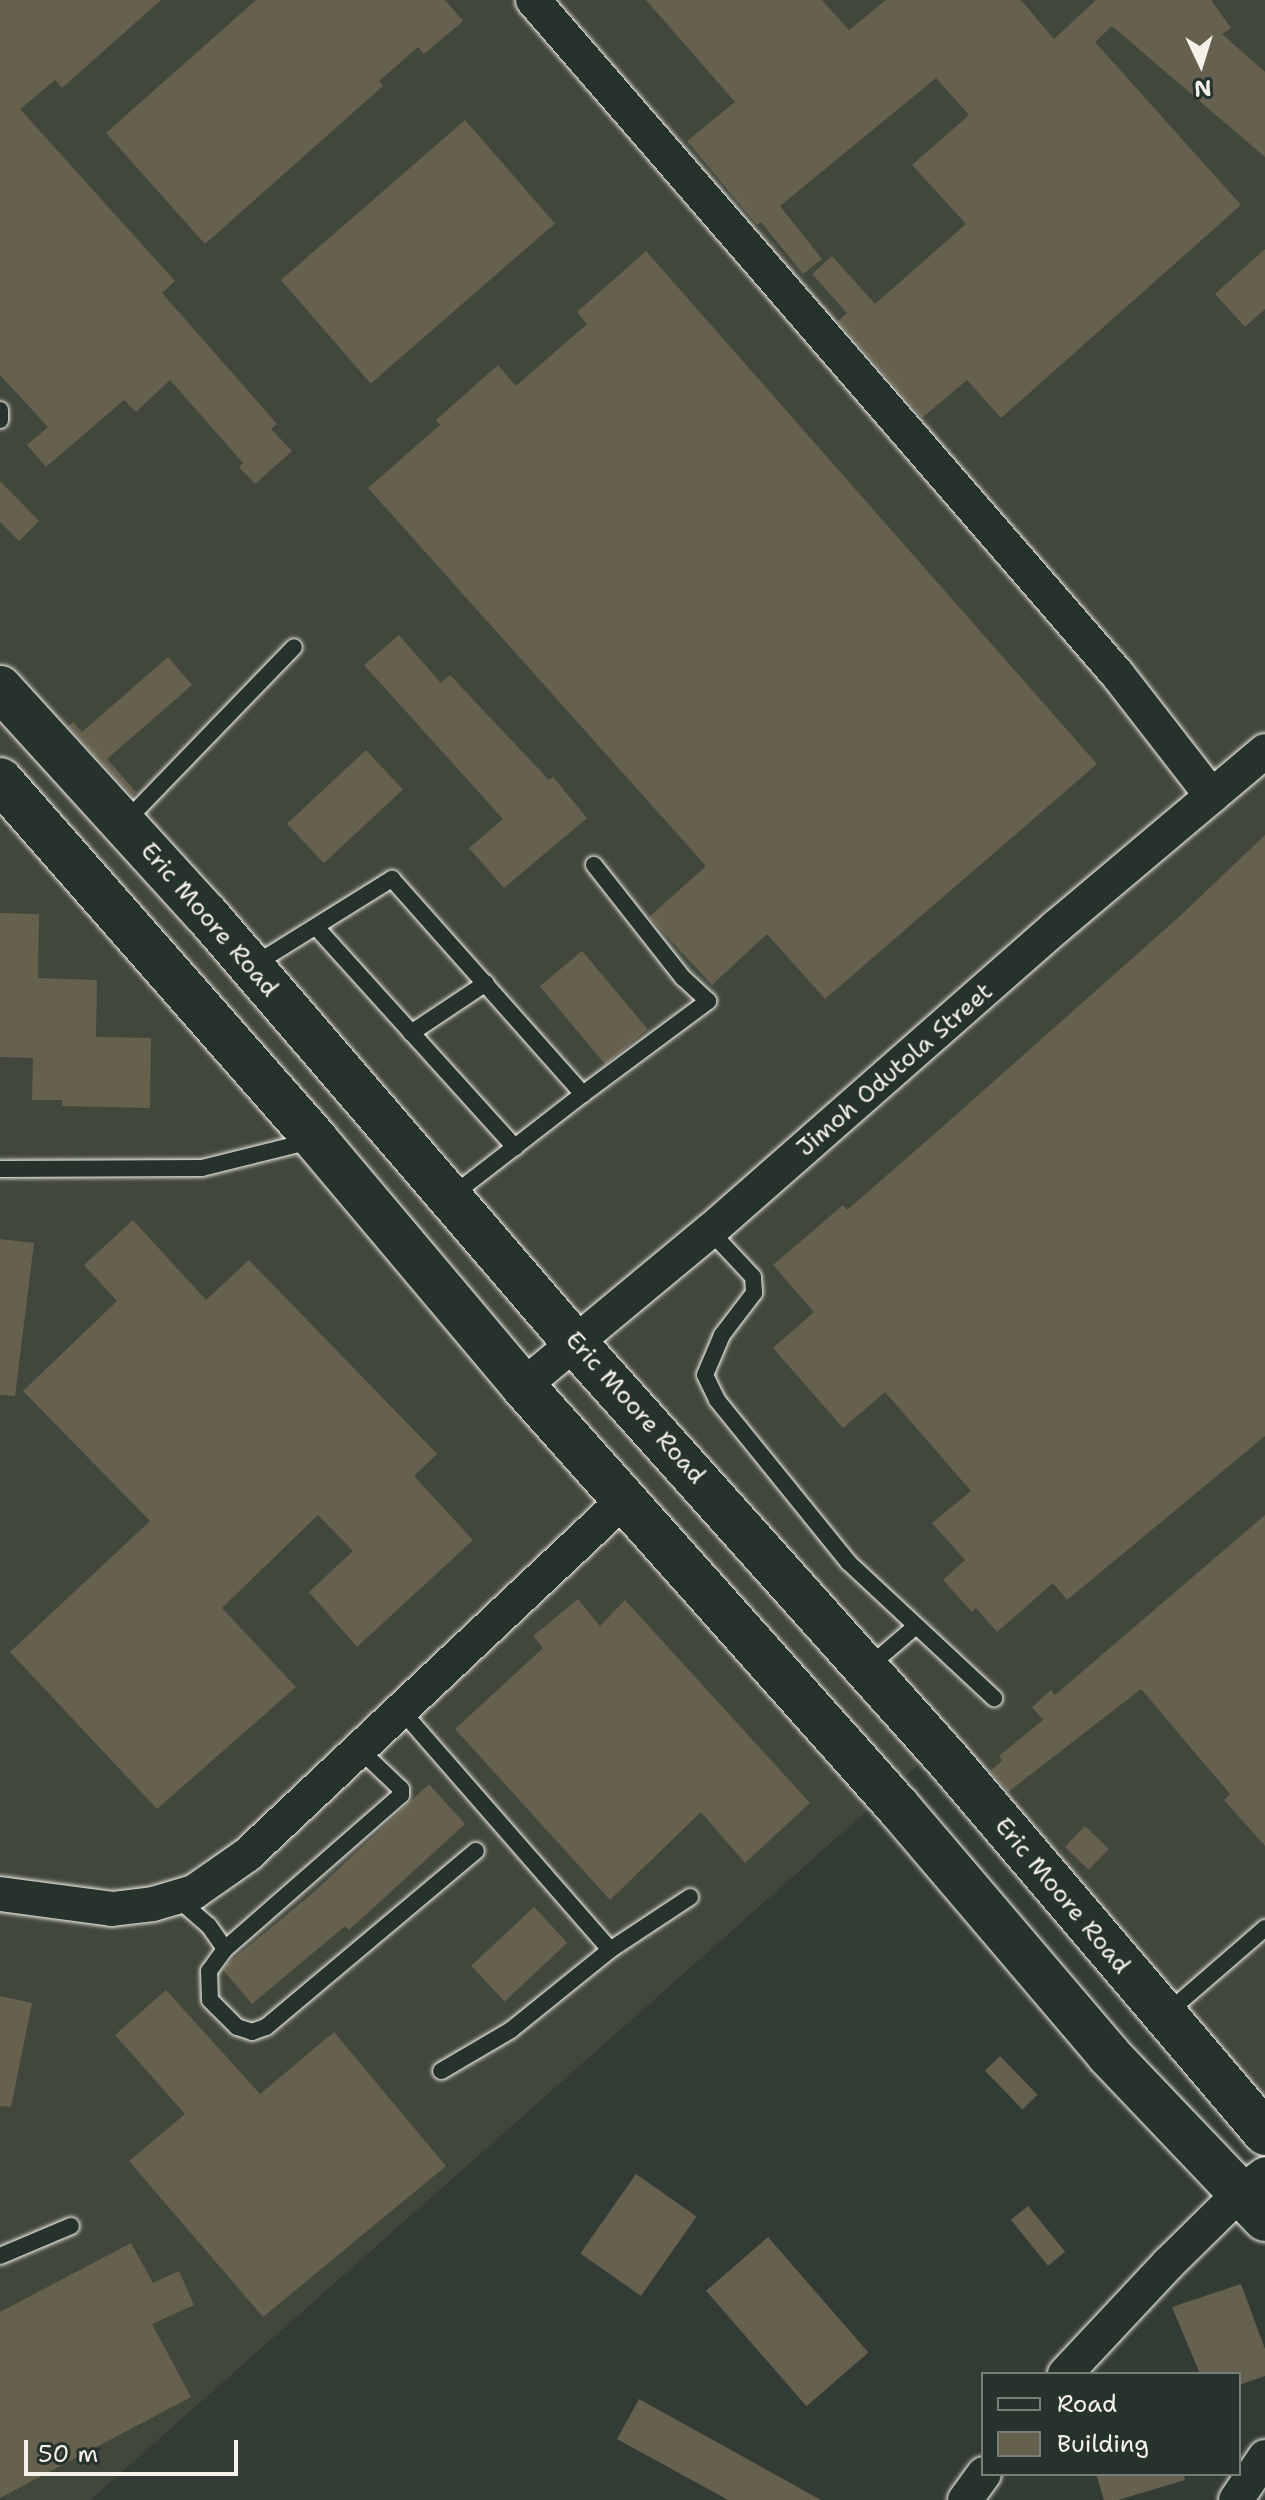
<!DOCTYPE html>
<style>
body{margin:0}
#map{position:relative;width:1265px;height:2500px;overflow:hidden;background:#333c34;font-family:"Shantell Sans",sans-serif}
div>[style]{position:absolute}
.built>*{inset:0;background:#42473c}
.building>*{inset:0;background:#66604f;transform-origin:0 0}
.roads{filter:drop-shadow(0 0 2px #f4f1e8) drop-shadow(0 0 2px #f4f1e8)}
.lane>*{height:16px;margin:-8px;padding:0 8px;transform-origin:8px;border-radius:8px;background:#26332d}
.street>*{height:34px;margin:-17px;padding:0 17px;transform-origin:17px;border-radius:17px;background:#26332d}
.secondary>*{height:44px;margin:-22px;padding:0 22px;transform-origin:22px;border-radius:22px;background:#26332d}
span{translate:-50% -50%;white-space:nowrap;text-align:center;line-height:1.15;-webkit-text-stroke:6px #26332d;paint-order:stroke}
.street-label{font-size:24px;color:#f4f1e8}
.legend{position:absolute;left:981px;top:2372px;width:260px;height:104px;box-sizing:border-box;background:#26332d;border:2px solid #787f78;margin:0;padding:10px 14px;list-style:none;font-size:24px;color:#f4f1e8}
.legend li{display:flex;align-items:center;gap:16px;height:40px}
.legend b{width:40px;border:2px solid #787f78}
.north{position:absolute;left:1161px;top:24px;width:80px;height:80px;-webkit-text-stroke:6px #26332d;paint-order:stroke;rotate:176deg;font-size:22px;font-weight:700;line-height:32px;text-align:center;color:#f4f1e8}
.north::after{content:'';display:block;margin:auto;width:28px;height:36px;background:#f4f1e8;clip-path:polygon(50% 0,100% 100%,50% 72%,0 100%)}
.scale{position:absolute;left:24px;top:2440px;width:214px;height:36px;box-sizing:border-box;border:4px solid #f4f1e8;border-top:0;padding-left:10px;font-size:24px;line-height:28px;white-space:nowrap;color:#f4f1e8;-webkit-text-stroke:6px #26332d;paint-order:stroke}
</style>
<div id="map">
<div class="built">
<div style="clip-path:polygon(0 0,1265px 0,1265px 2131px,931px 1754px,90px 2500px,0 2500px)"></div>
</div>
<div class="building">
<div style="clip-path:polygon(0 0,161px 0,62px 88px,55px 80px,20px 109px,175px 281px,162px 293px,277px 424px,271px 429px,292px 451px,255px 484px,239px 467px,243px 463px,170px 380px,136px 412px,124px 400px,46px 467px,27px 445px,48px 427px,0 375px)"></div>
<div style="clip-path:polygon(256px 0,445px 0,463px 21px,424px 54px,418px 47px,379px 81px,383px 86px,205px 244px,106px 133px)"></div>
<div style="clip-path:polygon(646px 0,822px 0,849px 30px,886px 0,1021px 0,1054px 39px,1096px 0,1211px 0,1231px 28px,1222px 34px,1265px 72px,1265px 157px,1112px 26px,1095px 42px,1241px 205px,1001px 418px,967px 380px,922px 418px,838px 321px,847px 313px,812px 274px,832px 256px,875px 304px,966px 224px,912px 165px,969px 115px,936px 78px,780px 206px,822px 259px,803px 274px,761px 222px,757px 225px,687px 141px,735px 102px)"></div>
<div style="left:465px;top:120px;width:137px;height:244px;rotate:49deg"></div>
<div style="clip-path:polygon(1265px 249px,1265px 309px,1245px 327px,1215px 294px)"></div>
<div style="clip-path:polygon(646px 251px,1097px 764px,825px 999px,767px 934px,712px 985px,649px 917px,706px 866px,368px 488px,440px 425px,436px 420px,498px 365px,516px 386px,587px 324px,577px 312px)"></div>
<div style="clip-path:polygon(0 481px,39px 521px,19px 541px,0 522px)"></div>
<div style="clip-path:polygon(399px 635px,441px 683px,450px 675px,549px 780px,553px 777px,587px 818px,504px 888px,469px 848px,503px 819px,364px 665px)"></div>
<div style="clip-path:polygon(168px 657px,192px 685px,107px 759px,136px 792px,132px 796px,68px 726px,73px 722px,82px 732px)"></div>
<div style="left:366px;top:750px;width:54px;height:108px;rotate:47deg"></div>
<div style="clip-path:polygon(1265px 835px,1265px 1436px,1067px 1600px,1053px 1583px,997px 1632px,976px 1608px,972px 1612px,943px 1580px,965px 1560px,932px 1523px,971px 1491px,885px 1392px,843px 1428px,773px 1348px,814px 1312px,773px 1265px,843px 1205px,847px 1210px,931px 1137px,1180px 916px)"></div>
<div style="clip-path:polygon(0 913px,39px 914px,38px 978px,97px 980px,96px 1037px,151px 1038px,150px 1108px,62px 1106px,62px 1100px,32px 1100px,33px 1058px,0 1057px)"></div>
<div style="left:582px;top:951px;width:102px;height:55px;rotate:50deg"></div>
<div style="clip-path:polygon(133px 1220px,206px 1300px,249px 1260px,437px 1454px,414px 1476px,473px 1540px,357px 1647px,309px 1592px,353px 1551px,318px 1515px,222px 1608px,296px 1687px,157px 1809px,10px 1652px,150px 1521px,23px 1391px,117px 1301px,84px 1265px)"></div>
<div style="clip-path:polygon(0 1239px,34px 1243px,15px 1396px,0 1395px)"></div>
<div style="clip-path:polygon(1265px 1515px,1265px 1846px,1224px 1800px,1230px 1794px,1141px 1689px,1008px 1792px,990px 1771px,1002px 1761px,999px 1756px,1043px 1720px,1032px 1707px,1051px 1690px,1055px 1695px)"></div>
<div style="clip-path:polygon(578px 1599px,600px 1626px,625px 1600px,810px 1803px,745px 1863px,701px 1812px,610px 1900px,455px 1729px,543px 1648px,533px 1636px)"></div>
<div style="clip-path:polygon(429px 1784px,465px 1824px,349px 1930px,345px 1926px,252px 2004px,223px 1970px,227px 1964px,314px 1892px)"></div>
<div style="left:1085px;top:1826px;width:33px;height:29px;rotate:44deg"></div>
<div style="left:534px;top:1907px;width:49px;height:86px;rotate:47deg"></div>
<div style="clip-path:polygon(166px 1990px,260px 2094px,334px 2032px,446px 2166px,263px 2317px,129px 2161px,185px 2114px,115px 2035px)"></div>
<div style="clip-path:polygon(0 1996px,32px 2003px,11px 2107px,0 2106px)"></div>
<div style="left:1000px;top:2056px;width:54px;height:21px;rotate:46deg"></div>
<div style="left:636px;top:2174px;width:74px;height:97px;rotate:35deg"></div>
<div style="left:1028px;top:2206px;width:59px;height:22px;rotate:51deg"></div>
<div style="left:768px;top:2237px;width:153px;height:82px;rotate:49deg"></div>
<div style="clip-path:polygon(131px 2243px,153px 2283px,179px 2271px,194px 2305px,152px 2324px,191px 2397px,0 2498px,0 2312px)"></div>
<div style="clip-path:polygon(1241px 2284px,1265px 2349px,1265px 2376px,1239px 2385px,1239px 2374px,1200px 2374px,1172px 2307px)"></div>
<div style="clip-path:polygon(639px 2399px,821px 2500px,728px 2500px,617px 2439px)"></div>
<div style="clip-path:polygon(1096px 2474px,1184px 2474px,1185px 2480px,1118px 2500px,1104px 2500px)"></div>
</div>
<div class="roads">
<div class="lane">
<div style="left:0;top:410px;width:10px;rotate:90deg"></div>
<div style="left:125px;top:822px;width:243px;rotate:-46deg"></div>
<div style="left:316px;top:927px;width:297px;rotate:47.9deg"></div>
<div style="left:252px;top:966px;width:165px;rotate:-31.9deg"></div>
<div style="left:392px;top:879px;width:288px;rotate:48.4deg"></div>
<div style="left:583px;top:1094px;width:168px;rotate:142.2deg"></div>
<div style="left:411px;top:1033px;width:90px;rotate:-33.7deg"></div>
<div style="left:583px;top:1094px;width:156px;rotate:-36.6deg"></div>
<div style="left:708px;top:1001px;width:34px;rotate:-137deg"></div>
<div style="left:683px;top:978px;width:144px;rotate:-128.2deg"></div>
<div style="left:0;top:1169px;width:202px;rotate:-0.3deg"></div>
<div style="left:202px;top:1168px;width:112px;rotate:-13.9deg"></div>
<div style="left:710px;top:1231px;width:63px;rotate:46.9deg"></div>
<div style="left:753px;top:1277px;width:16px;rotate:86deg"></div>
<div style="left:754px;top:1293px;width:53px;rotate:127.3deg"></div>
<div style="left:722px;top:1335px;width:43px;rotate:113deg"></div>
<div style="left:705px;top:1375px;width:28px;rotate:64deg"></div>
<div style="left:717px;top:1400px;width:208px;rotate:51deg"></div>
<div style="left:848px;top:1562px;width:200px;rotate:43deg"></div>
<div style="left:866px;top:1669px;width:66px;rotate:-40.7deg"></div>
<div style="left:401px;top:1710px;width:318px;rotate:48.9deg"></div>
<div style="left:610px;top:1950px;width:127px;rotate:141.1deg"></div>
<div style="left:511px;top:2030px;width:81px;rotate:149.6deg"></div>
<div style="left:358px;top:1748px;width:59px;rotate:43.6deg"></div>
<div style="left:401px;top:1789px;width:6px;rotate:90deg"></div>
<div style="left:401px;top:1795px;width:234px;rotate:138.8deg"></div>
<div style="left:225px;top:1949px;width:27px;rotate:126deg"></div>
<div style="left:209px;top:1971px;width:29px;rotate:88deg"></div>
<div style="left:210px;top:2000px;width:38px;rotate:45deg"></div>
<div style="left:237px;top:2027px;width:16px;rotate:18deg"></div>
<div style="left:252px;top:2032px;width:15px;rotate:-20deg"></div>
<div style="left:266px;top:2027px;width:274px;rotate:-40deg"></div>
<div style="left:178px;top:1899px;width:41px;rotate:41.1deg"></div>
<div style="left:209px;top:1926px;width:28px;rotate:55deg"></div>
<div style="left:610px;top:1950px;width:96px;rotate:-33.5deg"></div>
<div style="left:1167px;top:2013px;width:130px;rotate:-40.9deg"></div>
<div style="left:0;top:2256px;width:77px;rotate:-22.9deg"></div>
</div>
<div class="street">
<div style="left:533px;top:0;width:893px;rotate:49.09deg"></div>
<div style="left:1118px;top:675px;width:153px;rotate:52.2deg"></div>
<div style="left:523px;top:1386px;width:243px;rotate:-39.7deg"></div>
<div style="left:710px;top:1231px;width:461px;rotate:-41.3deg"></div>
<div style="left:1056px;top:927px;width:273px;rotate:-40.1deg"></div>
<div style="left:0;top:1894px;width:113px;rotate:7.6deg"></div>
<div style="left:112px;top:1909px;width:41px;rotate:-7deg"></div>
<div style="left:153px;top:1904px;width:43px;rotate:-16.3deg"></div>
<div style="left:194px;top:1892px;width:65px;rotate:-34.9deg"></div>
<div style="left:247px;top:1855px;width:518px;rotate:-43.28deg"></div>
<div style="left:1065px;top:2374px;width:151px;rotate:-46.9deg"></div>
<div style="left:1168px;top:2264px;width:101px;rotate:-44.6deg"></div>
<div style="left:1240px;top:2193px;width:31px;rotate:-37deg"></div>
<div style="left:965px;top:2500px;width:32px;rotate:-54deg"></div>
<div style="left:1236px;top:2500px;width:52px;rotate:-56deg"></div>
</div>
<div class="secondary">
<div style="left:0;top:688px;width:306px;rotate:47.7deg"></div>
<div style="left:206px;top:914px;width:564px;rotate:49.31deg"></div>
<div style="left:574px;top:1342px;width:561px;rotate:48.18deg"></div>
<div style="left:948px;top:1760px;width:490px;rotate:49.6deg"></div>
<div style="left:0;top:780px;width:479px;rotate:48.7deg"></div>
<div style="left:316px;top:1140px;width:322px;rotate:49.9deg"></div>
<div style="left:523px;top:1386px;width:565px;rotate:48.3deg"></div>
<div style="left:899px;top:1808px;width:323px;rotate:49.6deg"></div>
<div style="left:1108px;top:2054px;width:228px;rotate:46.4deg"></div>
</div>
</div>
<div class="street-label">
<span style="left:209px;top:920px;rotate:49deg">Eric Moore Road</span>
<span style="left:895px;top:1070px;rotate:-41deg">Jimoh Odutola Street</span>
<span style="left:635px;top:1408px;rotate:48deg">Eric Moore Road</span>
<span style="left:1062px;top:1896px;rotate:50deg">Eric Moore Road</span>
</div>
<ul class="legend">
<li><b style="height:10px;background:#26332d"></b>Road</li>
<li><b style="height:22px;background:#66604f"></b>Building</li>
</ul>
<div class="north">N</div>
<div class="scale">50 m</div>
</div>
